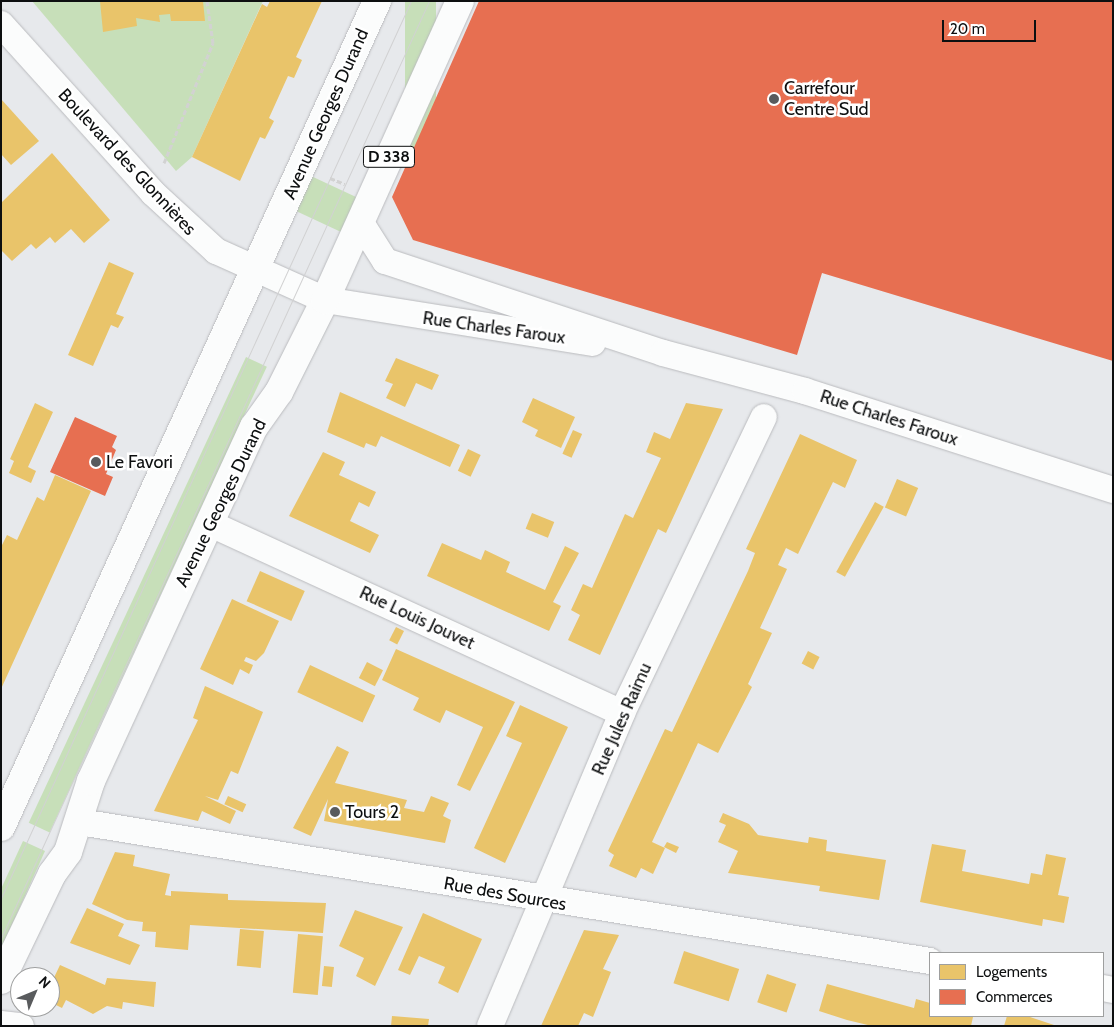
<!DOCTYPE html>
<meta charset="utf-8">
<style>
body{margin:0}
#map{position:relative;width:1114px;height:1027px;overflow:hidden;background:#e7e9ec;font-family:Cabin,sans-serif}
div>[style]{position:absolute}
.green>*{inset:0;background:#c7dfb9;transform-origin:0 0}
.homes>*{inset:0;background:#e9c46a;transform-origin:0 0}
.shops>*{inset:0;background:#e76f51}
.path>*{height:3px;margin-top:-1.5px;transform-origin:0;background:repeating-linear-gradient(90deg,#d2d2d2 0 5px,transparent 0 7.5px)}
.roads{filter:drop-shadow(0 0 1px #babbbe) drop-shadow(0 0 1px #babbbe)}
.minor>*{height:26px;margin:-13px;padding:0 13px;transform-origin:13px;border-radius:13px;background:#fbfcfc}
.primary>*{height:28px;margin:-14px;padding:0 14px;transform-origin:14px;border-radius:14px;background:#fbfcfc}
.tram>*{height:1px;margin:-0.5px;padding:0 0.5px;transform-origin:0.5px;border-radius:0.5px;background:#d1d1d2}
.dots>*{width:14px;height:14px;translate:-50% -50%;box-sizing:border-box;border:2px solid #fff;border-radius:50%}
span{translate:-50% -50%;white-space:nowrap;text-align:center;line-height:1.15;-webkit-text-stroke:5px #fff;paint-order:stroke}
.shield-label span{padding:1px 4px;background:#fff;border:1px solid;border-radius:4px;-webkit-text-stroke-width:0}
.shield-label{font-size:16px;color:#0d0f10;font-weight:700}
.poi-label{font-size:18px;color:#0d0f10}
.left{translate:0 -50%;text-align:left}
.street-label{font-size:18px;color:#0d0f10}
.frame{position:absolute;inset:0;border:2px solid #0d0f10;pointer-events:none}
.legend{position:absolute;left:929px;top:952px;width:175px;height:65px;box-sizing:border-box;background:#fff;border:1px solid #9e9f9f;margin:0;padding:6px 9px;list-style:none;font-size:15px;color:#0d0f10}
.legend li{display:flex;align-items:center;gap:10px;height:25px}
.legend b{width:25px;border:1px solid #9e9f9f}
.north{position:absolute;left:10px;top:967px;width:50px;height:50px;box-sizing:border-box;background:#fff;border:1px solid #9e9f9f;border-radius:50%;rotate:45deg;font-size:14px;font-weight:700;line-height:20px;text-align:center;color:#0d0f10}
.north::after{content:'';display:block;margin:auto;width:18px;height:22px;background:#595b5d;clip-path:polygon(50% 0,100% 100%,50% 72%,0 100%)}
.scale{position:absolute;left:942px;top:20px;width:94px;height:22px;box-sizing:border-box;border:2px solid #0d0f10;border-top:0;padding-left:6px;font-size:15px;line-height:18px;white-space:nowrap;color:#0d0f10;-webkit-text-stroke:4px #fff;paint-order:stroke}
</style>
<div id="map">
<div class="green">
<div style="clip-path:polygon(32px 1px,263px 1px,192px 157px,176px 171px)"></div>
<div style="left:405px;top:1px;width:31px;height:179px"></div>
<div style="left:311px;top:176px;width:55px;height:38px;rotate:25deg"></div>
<div style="left:246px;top:357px;width:23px;height:514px;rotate:25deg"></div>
<div style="clip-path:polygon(23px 841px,45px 851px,1px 949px,1px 889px)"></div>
</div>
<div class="homes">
<div style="clip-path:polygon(100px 1px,203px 1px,205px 21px,171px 21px,170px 14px,159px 15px,160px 22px,136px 18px,137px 26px,103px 32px)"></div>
<div style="clip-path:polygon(270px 1px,322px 1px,296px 57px,302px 60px,294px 78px,288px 76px,269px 118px,274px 121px,265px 139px,260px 137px,240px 181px,192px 157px,262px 4px,267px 7px)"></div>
<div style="clip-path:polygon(1px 99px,39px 141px,11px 165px,1px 154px)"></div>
<div style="clip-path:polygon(52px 153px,110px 220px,84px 243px,71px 229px,55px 243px,50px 237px,36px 249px,31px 244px,12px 261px,1px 250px,1px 203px)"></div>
<div style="clip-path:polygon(109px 262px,134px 273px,116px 314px,124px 317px,118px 328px,111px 325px,93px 366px,68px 355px)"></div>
<div style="clip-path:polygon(396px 358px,439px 375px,432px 390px,416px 383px,405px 407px,386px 398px,393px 384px,385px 381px)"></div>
<div style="clip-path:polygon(340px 392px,460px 445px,450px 467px,381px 436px,376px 447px,366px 443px,364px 448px,327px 432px)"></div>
<div style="clip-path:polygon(533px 398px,575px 417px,561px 448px,535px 436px,538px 430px,522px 422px)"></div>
<div style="clip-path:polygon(35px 403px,53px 412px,28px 467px,36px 471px,31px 483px,9px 473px,14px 461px,10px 459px)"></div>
<div style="clip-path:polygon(686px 403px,723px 409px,666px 533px,658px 529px,600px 655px,568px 640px,580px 615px,571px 610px,583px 584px,592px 588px,625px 514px,633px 518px,661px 458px,646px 452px,654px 432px,670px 439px)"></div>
<div style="left:573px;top:430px;width:10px;height:26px;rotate:24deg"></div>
<div style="clip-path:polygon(800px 434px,857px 460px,845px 488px,833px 482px,798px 554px,786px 548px,778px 565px,787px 569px,760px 628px,772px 633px,748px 684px,752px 687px,718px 753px,698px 743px,652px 842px,665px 848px,653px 874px,641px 868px,636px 878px,609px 866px,614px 855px,608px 851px,665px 729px,672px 732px,748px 571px,755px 553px,746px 549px)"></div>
<div style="left:468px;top:449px;width:14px;height:24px;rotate:25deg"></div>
<div style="clip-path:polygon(323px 452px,345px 462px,339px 475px,376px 492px,369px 507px,359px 502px,350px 521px,379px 535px,370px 553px,289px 516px)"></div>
<div style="clip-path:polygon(55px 475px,91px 491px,1px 689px,1px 547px,7px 535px,17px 540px,37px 497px,44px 501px)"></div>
<div style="left:897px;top:479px;width:23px;height:31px;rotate:23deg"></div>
<div style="left:875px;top:502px;width:10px;height:80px;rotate:29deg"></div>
<div style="left:532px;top:513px;width:24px;height:17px;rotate:22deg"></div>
<div style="clip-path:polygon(442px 543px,481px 560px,485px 550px,510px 562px,506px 572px,545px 590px,565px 546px,579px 553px,553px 602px,561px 606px,549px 631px,427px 576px)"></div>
<div style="left:260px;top:571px;width:49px;height:33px;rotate:24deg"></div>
<div style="clip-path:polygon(232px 599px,279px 621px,264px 653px,256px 661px,246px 657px,244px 661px,253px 665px,251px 670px,249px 674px,240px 669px,233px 685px,200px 669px)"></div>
<div style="left:396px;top:627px;width:9px;height:15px;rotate:27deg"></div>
<div style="clip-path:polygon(396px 649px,515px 702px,470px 791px,457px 785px,483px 727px,446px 710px,440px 723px,413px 710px,419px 698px,382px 680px)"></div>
<div style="left:808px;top:651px;width:13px;height:14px;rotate:27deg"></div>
<div style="left:367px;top:662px;width:18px;height:18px;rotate:27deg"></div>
<div style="left:310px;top:665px;width:72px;height:30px;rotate:25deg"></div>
<div style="clip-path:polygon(205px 686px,263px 712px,238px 774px,231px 771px,218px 800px,205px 796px,236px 811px,230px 824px,202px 811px,198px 821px,154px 811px,198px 720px,193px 718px)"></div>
<div style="clip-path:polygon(520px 705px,568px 727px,505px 863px,474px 848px,522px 743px,506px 736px)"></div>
<div style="clip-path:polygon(337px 746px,349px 752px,335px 783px,407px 800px,404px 808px,424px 812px,431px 796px,449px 803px,443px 816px,451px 820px,445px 843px,324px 821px,328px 799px,311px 836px,293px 828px)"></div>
<div style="left:228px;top:796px;width:20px;height:9px;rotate:24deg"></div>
<div style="clip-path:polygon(723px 813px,749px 824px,758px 835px,808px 843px,809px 837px,827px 840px,826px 851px,886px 860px,879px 900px,819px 891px,820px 886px,728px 873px,738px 851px,718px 842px,726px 825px,719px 822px)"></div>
<div style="clip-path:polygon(667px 842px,679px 847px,676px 853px,664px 847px)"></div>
<div style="clip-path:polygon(932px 844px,966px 850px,962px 871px,1029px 884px,1031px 873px,1042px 875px,1046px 854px,1066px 858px,1058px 895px,1069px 897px,1064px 923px,1043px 919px,1042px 926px,920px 902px)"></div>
<div style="clip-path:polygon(115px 852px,135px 855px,133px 866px,170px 874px,165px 895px,171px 896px,171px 891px,228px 894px,228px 900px,326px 903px,323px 933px,190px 925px,188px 950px,155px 947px,156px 932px,142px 931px,143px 922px,127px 920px,92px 904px)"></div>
<div style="clip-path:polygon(87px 908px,124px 924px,118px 936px,140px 945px,130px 965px,70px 943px)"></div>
<div style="clip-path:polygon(355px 910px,403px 927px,375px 986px,356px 976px,364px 958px,339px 946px)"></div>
<div style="clip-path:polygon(423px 913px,482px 939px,458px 993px,438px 983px,445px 967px,419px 956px,410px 975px,398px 970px)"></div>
<div style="left:240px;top:929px;width:24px;height:37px;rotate:5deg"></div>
<div style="clip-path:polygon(584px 930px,619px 935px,603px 969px,611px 972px,593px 1017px,584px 1013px,578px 1026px,541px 1026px)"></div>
<div style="left:298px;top:934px;width:25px;height:59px;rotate:5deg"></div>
<div style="left:684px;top:951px;width:58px;height:34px;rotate:18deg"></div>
<div style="clip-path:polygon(60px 965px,105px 985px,107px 978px,156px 982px,154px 1007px,123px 1002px,122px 1009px,107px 1006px,93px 1014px,66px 1000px,62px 1008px,50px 1002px,50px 986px)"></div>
<div style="left:324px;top:966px;width:10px;height:20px;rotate:6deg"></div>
<div style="left:767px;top:974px;width:31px;height:30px;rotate:19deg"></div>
<div style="clip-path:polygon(827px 984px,914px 1008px,916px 999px,930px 1003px,930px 1016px,973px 1017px,971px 1026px,872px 1026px,847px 1020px,819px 1011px)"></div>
<div style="clip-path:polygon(392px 1016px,429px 1019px,428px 1026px,391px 1026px)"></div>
<div style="clip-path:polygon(1007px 1016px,1027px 1016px,1057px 1026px,1004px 1026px)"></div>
</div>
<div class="shops">
<div style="clip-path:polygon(479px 1px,1113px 1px,1113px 361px,822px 273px,797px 355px,413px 240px,392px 197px)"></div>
<div style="clip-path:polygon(75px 417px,117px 436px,112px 447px,116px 450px,106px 474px,113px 477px,105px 496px,50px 472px)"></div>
</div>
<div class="path">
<div style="left:164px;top:163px;width:130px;rotate:-67.8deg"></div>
<div style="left:213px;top:43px;width:42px;rotate:-98.1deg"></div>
<div style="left:330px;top:178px;width:16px;rotate:22deg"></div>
</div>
<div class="roads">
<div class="minor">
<div style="left:1px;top:24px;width:227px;rotate:48deg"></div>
<div style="left:153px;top:193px;width:86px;rotate:42.6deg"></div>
<div style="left:216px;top:251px;width:120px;rotate:24.2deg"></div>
<div style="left:325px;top:300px;width:271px;rotate:9.1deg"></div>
<div style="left:361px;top:223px;width:45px;rotate:57.7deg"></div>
<div style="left:385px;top:261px;width:293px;rotate:18.3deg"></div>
<div style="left:663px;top:353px;width:147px;rotate:15deg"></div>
<div style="left:805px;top:391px;width:324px;rotate:17.8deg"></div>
<div style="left:211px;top:524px;width:452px;rotate:24.7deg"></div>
<div style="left:80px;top:822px;width:861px;rotate:9.29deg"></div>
<div style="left:1103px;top:988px;width:10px;rotate:11deg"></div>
<div style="left:1px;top:1024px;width:20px;rotate:6deg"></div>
<div style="left:490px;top:1026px;width:340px;rotate:-67.1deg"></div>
<div style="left:622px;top:713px;width:328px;rotate:-64.4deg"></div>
</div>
<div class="primary">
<div style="left:1px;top:827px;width:908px;rotate:-65.52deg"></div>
<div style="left:1px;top:980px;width:118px;rotate:-64.3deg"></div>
<div style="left:52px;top:874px;width:27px;rotate:-54deg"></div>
<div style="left:68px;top:852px;width:75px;rotate:-72.1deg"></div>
<div style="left:91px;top:781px;width:390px;rotate:-65.3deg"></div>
<div style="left:254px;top:427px;width:43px;rotate:-54.5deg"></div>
<div style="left:279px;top:392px;width:103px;rotate:-63.4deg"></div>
<div style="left:325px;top:300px;width:328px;rotate:-65.7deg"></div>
</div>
</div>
<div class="tram">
<div style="left:1px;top:898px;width:986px;rotate:-65.44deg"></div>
<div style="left:1px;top:938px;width:1030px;rotate:-65.45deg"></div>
</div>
<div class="dots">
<div style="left:774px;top:99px;background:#595b5d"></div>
<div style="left:96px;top:462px;background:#595b5d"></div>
<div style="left:335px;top:812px;background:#595b5d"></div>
</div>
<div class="shield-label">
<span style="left:389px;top:157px">D 338</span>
</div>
<div class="poi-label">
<span class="left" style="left:784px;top:99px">Carrefour<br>Centre Sud</span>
<span class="left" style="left:106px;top:462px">Le Favori</span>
<span class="left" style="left:345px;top:812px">Tours 2</span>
</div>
<div class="street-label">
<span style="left:326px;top:114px;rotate:-66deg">Avenue Georges Durand</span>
<span style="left:127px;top:162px;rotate:47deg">Boulevard des Glonnières</span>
<span style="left:494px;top:328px;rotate:8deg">Rue Charles Faroux</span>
<span style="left:889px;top:418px;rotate:18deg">Rue Charles Faroux</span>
<span style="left:221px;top:503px;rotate:-64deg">Avenue Georges Durand</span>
<span style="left:417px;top:618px;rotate:25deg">Rue Louis Jouvet</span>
<span style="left:622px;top:719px;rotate:-66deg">Rue Jules Raimu</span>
<span style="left:505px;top:894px;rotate:10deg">Rue des Sources</span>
</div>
<div class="frame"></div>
<ul class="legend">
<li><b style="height:14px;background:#e9c46a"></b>Logements</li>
<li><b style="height:14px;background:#e76f51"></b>Commerces</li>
</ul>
<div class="north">N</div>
<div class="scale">20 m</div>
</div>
